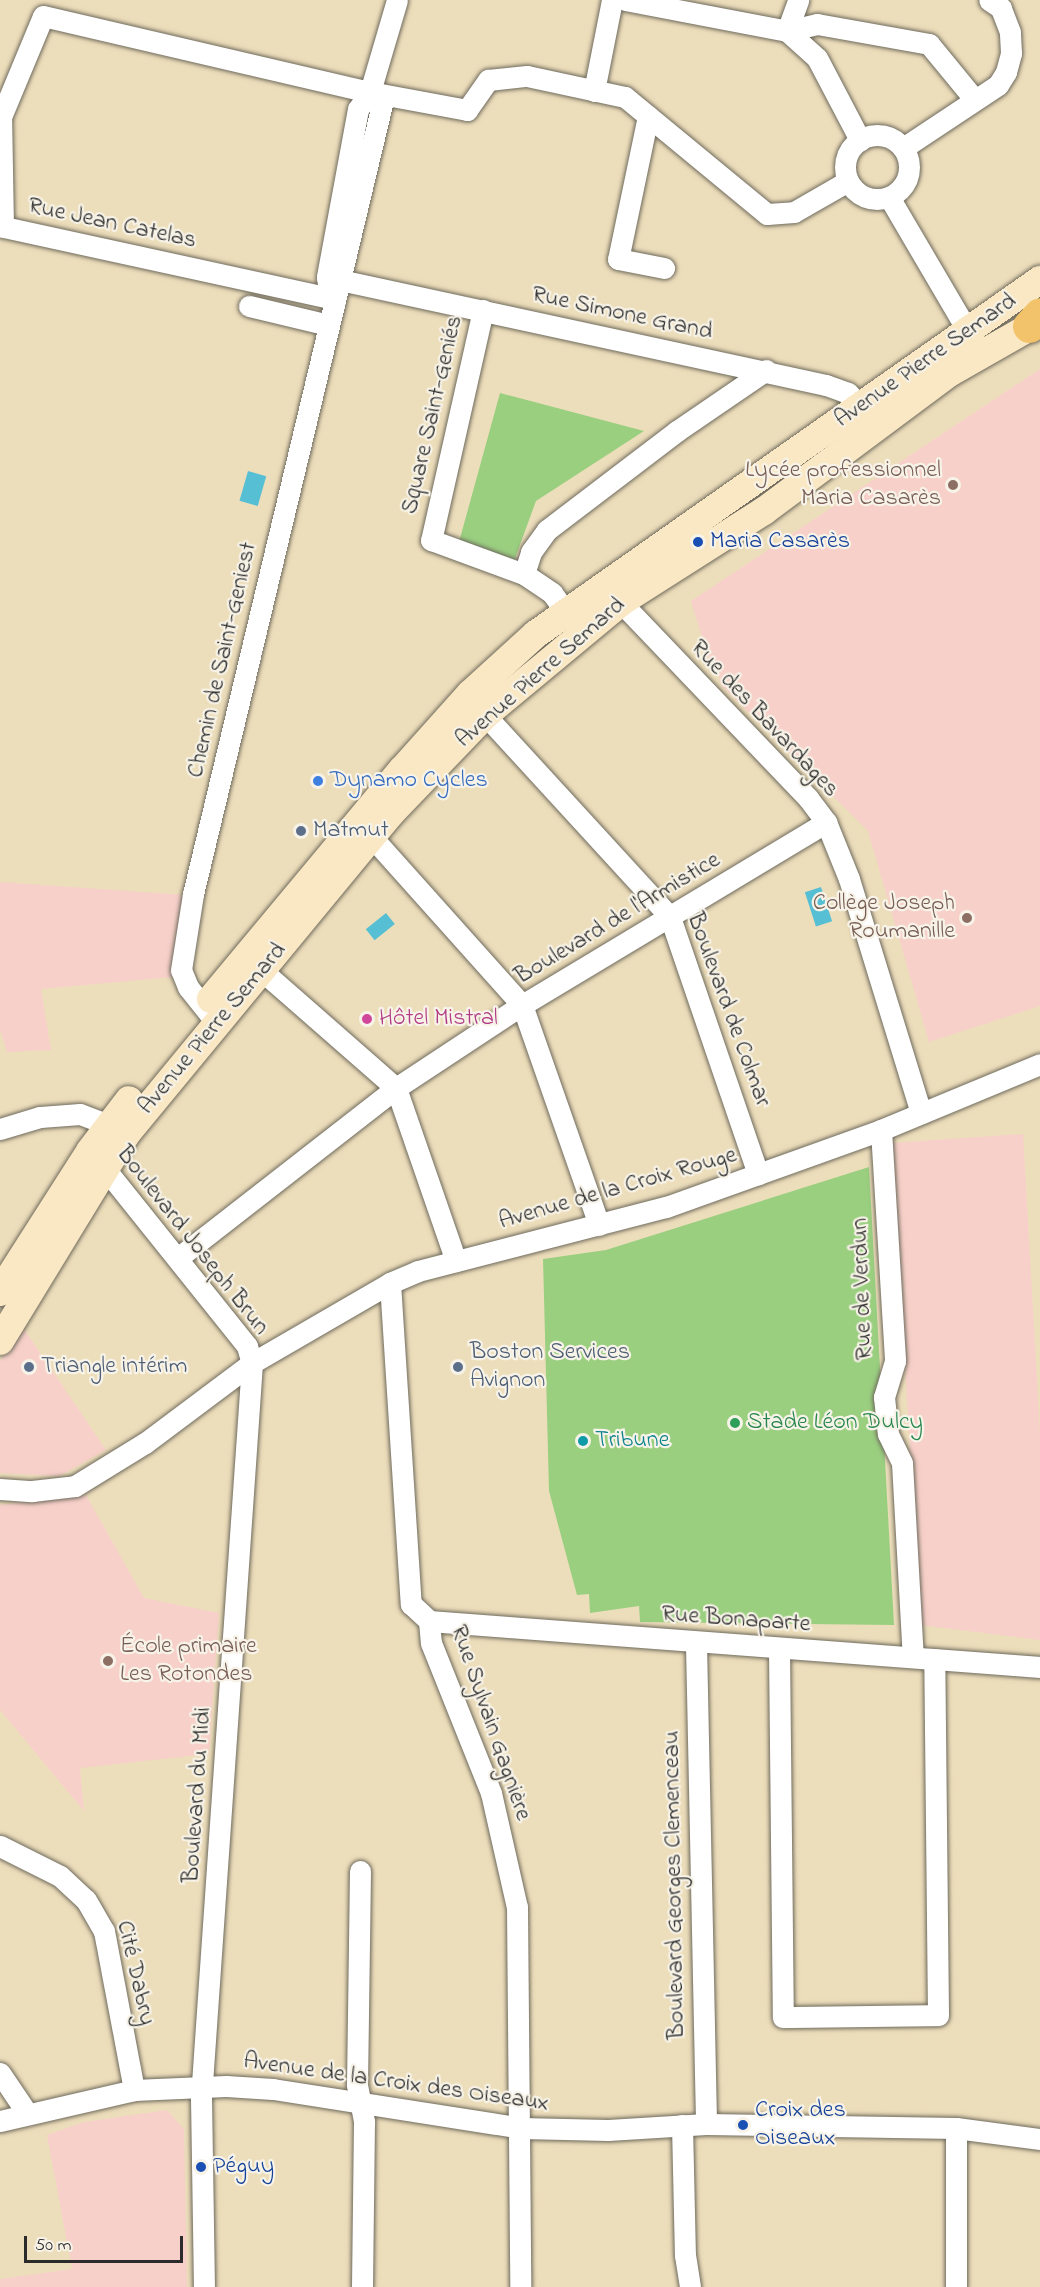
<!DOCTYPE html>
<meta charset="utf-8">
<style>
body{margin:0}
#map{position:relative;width:1040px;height:2287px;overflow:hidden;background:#eddebb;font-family:"Indie Flower",sans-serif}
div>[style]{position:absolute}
.built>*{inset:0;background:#f7d0c9}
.green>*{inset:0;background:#9acf80}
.water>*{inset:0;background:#57bfd4;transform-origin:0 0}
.roads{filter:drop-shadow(0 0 2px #6f6a5d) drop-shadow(0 0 2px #6f6a5d)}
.minor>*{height:21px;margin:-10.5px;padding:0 10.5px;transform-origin:10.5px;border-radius:10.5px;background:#fff}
.minor>.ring{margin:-10.5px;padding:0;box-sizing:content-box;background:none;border:21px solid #fff;border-radius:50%}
.secondary>*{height:28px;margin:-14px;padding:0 14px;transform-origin:14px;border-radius:14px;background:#fae7c3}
.primary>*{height:33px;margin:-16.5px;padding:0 16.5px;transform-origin:16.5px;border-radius:16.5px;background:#f2c36a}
.dots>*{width:16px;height:16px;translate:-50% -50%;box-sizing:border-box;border:3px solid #f7f3e8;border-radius:50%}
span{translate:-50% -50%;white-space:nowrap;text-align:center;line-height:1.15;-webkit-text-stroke:4.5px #f7f3e8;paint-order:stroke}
.street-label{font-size:24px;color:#2b2b2b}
.education-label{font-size:24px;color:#785e54}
.right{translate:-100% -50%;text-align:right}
.left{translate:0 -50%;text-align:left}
.transit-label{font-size:24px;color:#164399}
.shop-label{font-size:24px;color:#366cbe}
.service-label{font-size:24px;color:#4e5e75}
.hotel-label{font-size:24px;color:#b23c85}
.leisure-label{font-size:24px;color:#27864d}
.culture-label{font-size:24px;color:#0d838f}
.scale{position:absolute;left:24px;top:2236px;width:159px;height:27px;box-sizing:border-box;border:3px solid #2b2b2b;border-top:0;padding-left:8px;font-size:18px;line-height:21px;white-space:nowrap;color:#2b2b2b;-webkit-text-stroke:4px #f7f3e8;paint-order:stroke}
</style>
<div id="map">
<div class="built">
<div style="clip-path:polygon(1040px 369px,1040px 1006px,929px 1042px,868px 831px,721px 685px,716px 666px,711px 667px,691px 601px)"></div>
<div style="clip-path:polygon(0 882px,186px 895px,174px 977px,41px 989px,51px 1050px,7px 1052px,0 1029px)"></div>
<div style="clip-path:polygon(1023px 1134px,1040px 1433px,1040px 1640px,921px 1625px,891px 1143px)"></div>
<div style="clip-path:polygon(22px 1326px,106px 1450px,59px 1476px,0 1473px,0 1361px)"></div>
<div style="clip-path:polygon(86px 1495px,144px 1598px,219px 1613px,209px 1754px,80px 1768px,84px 1811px,0 1710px,0 1505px)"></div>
<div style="clip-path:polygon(167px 2110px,184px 2129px,187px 2287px,0 2287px,0 2279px,72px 2269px,47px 2135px,84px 2122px)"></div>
</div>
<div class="green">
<div style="clip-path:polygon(500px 393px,644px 431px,536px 501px,514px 561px,459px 542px)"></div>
<div style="clip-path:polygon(869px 1167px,894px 1625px,640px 1622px,639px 1606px,590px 1613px,589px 1594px,577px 1595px,549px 1491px,543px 1259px,606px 1250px)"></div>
</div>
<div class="water">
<div style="left:248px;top:471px;width:19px;height:31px;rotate:16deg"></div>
<div style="left:821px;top:887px;width:36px;height:17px;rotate:72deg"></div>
<div style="left:386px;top:913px;width:14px;height:26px;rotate:51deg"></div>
</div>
<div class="roads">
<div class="minor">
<div style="left:397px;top:0;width:96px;rotate:106.4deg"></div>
<div style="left:370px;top:92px;width:99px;rotate:10.5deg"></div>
<div style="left:467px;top:110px;width:37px;rotate:-55deg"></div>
<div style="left:488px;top:80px;width:39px;rotate:-6deg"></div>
<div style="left:527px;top:76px;width:100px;rotate:12.1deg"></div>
<div style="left:625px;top:97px;width:184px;rotate:39.5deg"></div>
<div style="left:767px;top:214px;width:27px;rotate:-4deg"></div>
<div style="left:794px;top:212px;width:62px;rotate:-29.9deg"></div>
<div style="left:625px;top:0;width:165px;rotate:10.8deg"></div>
<div style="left:787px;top:31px;width:40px;rotate:42deg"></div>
<div style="left:817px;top:58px;width:93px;rotate:62.3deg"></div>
<div style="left:787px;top:31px;width:31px;rotate:-13deg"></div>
<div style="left:817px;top:24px;width:114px;rotate:10.1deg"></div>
<div style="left:929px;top:44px;width:72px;rotate:50.6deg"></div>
<div style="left:787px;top:31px;width:33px;rotate:-70deg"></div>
<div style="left:594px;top:91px;width:93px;rotate:-78.8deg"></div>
<div style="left:648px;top:116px;width:146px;rotate:101.8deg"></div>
<div style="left:618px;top:259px;width:47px;rotate:11.1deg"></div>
<div class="ring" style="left:845px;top:135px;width:43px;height:43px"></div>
<div style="left:903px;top:148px;width:114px;rotate:-33.6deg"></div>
<div style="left:998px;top:85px;width:15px;rotate:-58deg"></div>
<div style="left:1006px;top:72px;width:20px;rotate:-75deg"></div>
<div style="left:1011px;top:53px;width:21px;rotate:-93deg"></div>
<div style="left:1010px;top:32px;width:26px;rotate:-111deg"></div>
<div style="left:1001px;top:8px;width:14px;rotate:-146deg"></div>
<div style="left:889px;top:197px;width:168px;rotate:59.6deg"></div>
<div style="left:340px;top:280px;width:497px;rotate:12.2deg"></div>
<div style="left:826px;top:385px;width:23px;rotate:20deg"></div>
<div style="left:848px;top:393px;width:31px;rotate:45deg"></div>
<div style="left:330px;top:298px;width:335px;rotate:-167.7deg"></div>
<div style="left:3px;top:227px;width:110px;rotate:-91deg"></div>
<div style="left:1px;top:117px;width:109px;rotate:-67.4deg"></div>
<div style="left:43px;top:16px;width:336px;rotate:13.1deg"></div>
<div style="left:370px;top:92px;width:21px;rotate:125deg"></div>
<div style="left:358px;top:109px;width:171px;rotate:100.5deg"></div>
<div style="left:327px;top:277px;width:21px;rotate:82deg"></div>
<div style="left:330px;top:298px;width:6px;rotate:31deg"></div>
<div style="left:249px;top:306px;width:82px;rotate:13.4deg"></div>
<div style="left:483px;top:310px;width:236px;rotate:102.7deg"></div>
<div style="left:431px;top:540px;width:99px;rotate:20.1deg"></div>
<div style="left:524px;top:574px;width:34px;rotate:34deg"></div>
<div style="left:552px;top:593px;width:22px;rotate:54deg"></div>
<div style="left:524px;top:574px;width:23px;rotate:-72deg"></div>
<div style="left:531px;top:552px;width:27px;rotate:-54deg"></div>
<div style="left:547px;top:530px;width:163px;rotate:-37.3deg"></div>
<div style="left:677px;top:431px;width:108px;rotate:-34.4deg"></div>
<div style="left:612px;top:593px;width:284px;rotate:46.3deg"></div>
<div style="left:808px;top:798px;width:30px;rotate:53deg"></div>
<div style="left:826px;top:822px;width:61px;rotate:68deg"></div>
<div style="left:849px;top:879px;width:245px;rotate:72.9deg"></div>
<div style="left:485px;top:715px;width:274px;rotate:47.5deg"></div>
<div style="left:670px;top:917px;width:272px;rotate:71.1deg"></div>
<div style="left:362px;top:826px;width:240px;rotate:48.2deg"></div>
<div style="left:522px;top:1005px;width:233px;rotate:70.7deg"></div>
<div style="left:252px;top:962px;width:191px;rotate:41.2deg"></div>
<div style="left:396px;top:1088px;width:183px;rotate:70.9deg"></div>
<div style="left:215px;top:1021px;width:43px;rotate:-128.5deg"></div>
<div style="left:188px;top:987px;width:18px;rotate:-112deg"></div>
<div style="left:181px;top:970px;width:77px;rotate:-81deg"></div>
<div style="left:193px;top:894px;width:821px;rotate:-76.54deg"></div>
<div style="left:0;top:1129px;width:42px;rotate:-16.7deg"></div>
<div style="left:40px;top:1117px;width:40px;rotate:-4.3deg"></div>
<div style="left:80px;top:1114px;width:45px;rotate:20.9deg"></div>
<div style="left:881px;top:1130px;width:231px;rotate:86.5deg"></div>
<div style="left:895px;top:1361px;width:38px;rotate:107deg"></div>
<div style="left:884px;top:1397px;width:37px;rotate:84deg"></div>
<div style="left:888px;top:1434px;width:32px;rotate:64deg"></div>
<div style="left:902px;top:1463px;width:194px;rotate:86.8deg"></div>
<div style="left:98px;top:1160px;width:238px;rotate:51.3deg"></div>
<div style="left:247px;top:1346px;width:18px;rotate:74deg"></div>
<div style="left:252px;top:1363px;width:737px;rotate:93.97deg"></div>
<div style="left:201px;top:2098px;width:189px;rotate:89.1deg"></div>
<div style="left:179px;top:1257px;width:275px;rotate:-37.9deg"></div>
<div style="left:396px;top:1088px;width:151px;rotate:-33.4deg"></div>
<div style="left:522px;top:1005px;width:355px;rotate:-31deg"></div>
<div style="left:390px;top:1283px;width:322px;rotate:86.3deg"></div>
<div style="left:411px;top:1604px;width:25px;rotate:43deg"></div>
<div style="left:429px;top:1621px;width:613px;rotate:4.31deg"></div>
<div style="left:0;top:1489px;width:32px;rotate:4deg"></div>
<div style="left:32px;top:1491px;width:43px;rotate:-6.6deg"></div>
<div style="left:75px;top:1486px;width:82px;rotate:-31.6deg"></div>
<div style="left:145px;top:1443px;width:134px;rotate:-36.8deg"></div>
<div style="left:252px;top:1363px;width:160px;rotate:-30.1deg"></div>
<div style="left:390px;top:1283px;width:30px;rotate:-23deg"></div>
<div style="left:418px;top:1271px;width:256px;rotate:-14.5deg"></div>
<div style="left:666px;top:1207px;width:228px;rotate:-19.7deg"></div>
<div style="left:881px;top:1130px;width:172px;rotate:-22.5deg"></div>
<div style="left:429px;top:1621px;width:22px;rotate:85deg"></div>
<div style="left:431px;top:1643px;width:162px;rotate:68.2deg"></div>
<div style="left:491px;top:1793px;width:117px;rotate:77.2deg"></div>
<div style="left:517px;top:1907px;width:380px;rotate:89.5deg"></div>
<div style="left:696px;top:1644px;width:480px;rotate:88.8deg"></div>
<div style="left:779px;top:1650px;width:367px;rotate:89.4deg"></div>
<div style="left:783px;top:2017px;width:155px;rotate:-0.7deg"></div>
<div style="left:938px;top:2015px;width:356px;rotate:-90.6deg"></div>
<div style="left:0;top:1846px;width:67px;rotate:26.6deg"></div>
<div style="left:60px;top:1876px;width:35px;rotate:43deg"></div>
<div style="left:86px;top:1900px;width:36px;rotate:60deg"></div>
<div style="left:104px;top:1931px;width:162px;rotate:79.3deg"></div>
<div style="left:360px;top:1871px;width:214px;rotate:90.8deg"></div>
<div style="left:357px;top:2085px;width:38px;rotate:79deg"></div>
<div style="left:364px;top:2122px;width:165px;rotate:90.7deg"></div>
<div style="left:0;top:2073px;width:48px;rotate:56deg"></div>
<div style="left:0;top:2121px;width:138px;rotate:-13deg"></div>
<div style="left:134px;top:2090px;width:92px;rotate:-2.5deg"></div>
<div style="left:226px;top:2086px;width:47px;rotate:3.7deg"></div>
<div style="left:273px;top:2089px;width:251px;rotate:8.9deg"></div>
<div style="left:521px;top:2128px;width:87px;rotate:1.3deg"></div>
<div style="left:608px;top:2130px;width:98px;rotate:-3.5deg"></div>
<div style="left:706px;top:2124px;width:250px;rotate:0.9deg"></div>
<div style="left:956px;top:2128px;width:85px;rotate:7.5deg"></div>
<div style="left:682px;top:2125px;width:130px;rotate:88.7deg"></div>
<div style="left:685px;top:2255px;width:32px;rotate:81deg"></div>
<div style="left:956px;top:2128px;width:159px;rotate:90deg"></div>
</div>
<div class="secondary">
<div style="left:211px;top:999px;width:298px;rotate:-50.2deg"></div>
<div style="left:402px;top:770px;width:102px;rotate:-48.2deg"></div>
<div style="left:470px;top:694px;width:89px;rotate:-42.3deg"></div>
<div style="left:536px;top:634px;width:616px;rotate:-35.08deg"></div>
<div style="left:0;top:1292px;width:167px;rotate:-57.4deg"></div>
<div style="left:90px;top:1151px;width:64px;rotate:-52.6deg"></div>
<div style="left:0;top:1341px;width:244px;rotate:-58.6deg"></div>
<div style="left:127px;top:1133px;width:415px;rotate:-50.5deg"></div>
<div style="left:391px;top:813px;width:136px;rotate:-46.2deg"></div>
<div style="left:485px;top:715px;width:177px;rotate:-39.7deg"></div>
<div style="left:621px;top:602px;width:169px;rotate:-32.5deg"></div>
<div style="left:764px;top:511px;width:231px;rotate:-36.7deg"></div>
<div style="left:949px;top:373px;width:105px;rotate:-29.7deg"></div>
</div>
<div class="primary">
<div style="left:1029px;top:326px;width:16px;rotate:-47deg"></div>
</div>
</div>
<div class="dots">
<div style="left:953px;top:485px;background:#8d6e63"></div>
<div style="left:698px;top:542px;background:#1a4fb4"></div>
<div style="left:318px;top:781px;background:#3f7fe0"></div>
<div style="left:301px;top:831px;background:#5c6f8a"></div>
<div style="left:967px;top:918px;background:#8d6e63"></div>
<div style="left:367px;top:1019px;background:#d1479c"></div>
<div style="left:29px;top:1367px;background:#5c6f8a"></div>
<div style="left:458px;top:1367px;background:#5c6f8a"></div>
<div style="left:735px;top:1423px;background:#2e9e5b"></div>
<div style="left:583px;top:1441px;background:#0f9aa8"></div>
<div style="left:108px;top:1661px;background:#8d6e63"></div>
<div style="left:743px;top:2125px;background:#1a4fb4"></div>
<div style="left:201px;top:2167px;background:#1a4fb4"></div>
</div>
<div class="street-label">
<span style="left:112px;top:224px;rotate:12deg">Rue Jean Catelas</span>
<span style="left:622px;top:314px;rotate:12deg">Rue Simone Grand</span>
<span style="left:926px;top:361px;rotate:-35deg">Avenue Pierre Semard</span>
<span style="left:433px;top:415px;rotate:-77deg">Square Saint-Geniés</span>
<span style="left:223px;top:660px;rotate:-77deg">Chemin de Saint-Geniest</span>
<span style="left:541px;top:673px;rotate:-41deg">Avenue Pierre Semard</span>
<span style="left:764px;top:719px;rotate:47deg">Rue des Bavardages</span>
<span style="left:618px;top:919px;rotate:-31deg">Boulevard de l'Armistice</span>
<span style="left:728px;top:1010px;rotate:70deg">Boulevard de Colmar</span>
<span style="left:213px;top:1029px;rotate:-50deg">Avenue Pierre Semard</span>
<span style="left:618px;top:1189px;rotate:-16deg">Avenue de la Croix Rouge</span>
<span style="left:192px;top:1241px;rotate:52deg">Boulevard Joseph Brun</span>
<span style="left:863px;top:1289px;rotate:-92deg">Rue de Verdun</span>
<span style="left:736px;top:1620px;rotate:4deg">Rue Bonaparte</span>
<span style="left:490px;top:1723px;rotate:71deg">Rue Sylvain Gagnière</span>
<span style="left:198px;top:1795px;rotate:-86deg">Boulevard du Midi</span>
<span style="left:675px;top:1885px;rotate:-91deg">Boulevard Georges Clemenceau</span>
<span style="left:135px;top:1973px;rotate:77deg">Cité Dabry</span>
<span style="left:396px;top:2083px;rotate:8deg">Avenue de la Croix des Oiseaux</span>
</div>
<div class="education-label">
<span class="right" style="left:941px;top:485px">Lycée professionnel<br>Maria Casarès</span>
<span class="right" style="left:955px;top:918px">Collège Joseph<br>Roumanille</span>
<span class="left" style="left:120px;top:1661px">École primaire<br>Les Rotondes</span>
</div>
<div class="transit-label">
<span class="left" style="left:710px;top:542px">Maria Casarès</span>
<span class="left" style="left:755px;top:2125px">Croix des<br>Oiseaux</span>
<span class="left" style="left:213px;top:2167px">Péguy</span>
</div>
<div class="shop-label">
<span class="left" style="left:330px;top:781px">Dynamo Cycles</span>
</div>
<div class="service-label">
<span class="left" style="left:313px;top:831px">Matmut</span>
<span class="left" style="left:470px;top:1367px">Boston Services<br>Avignon</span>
<span class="left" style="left:41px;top:1367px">Triangle intérim</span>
</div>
<div class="hotel-label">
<span class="left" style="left:379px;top:1019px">Hôtel Mistral</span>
</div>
<div class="leisure-label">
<span class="left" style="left:747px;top:1423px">Stade Léon Dulcy</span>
</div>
<div class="culture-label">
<span class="left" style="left:595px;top:1441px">Tribune</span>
</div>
<div class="scale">50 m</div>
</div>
